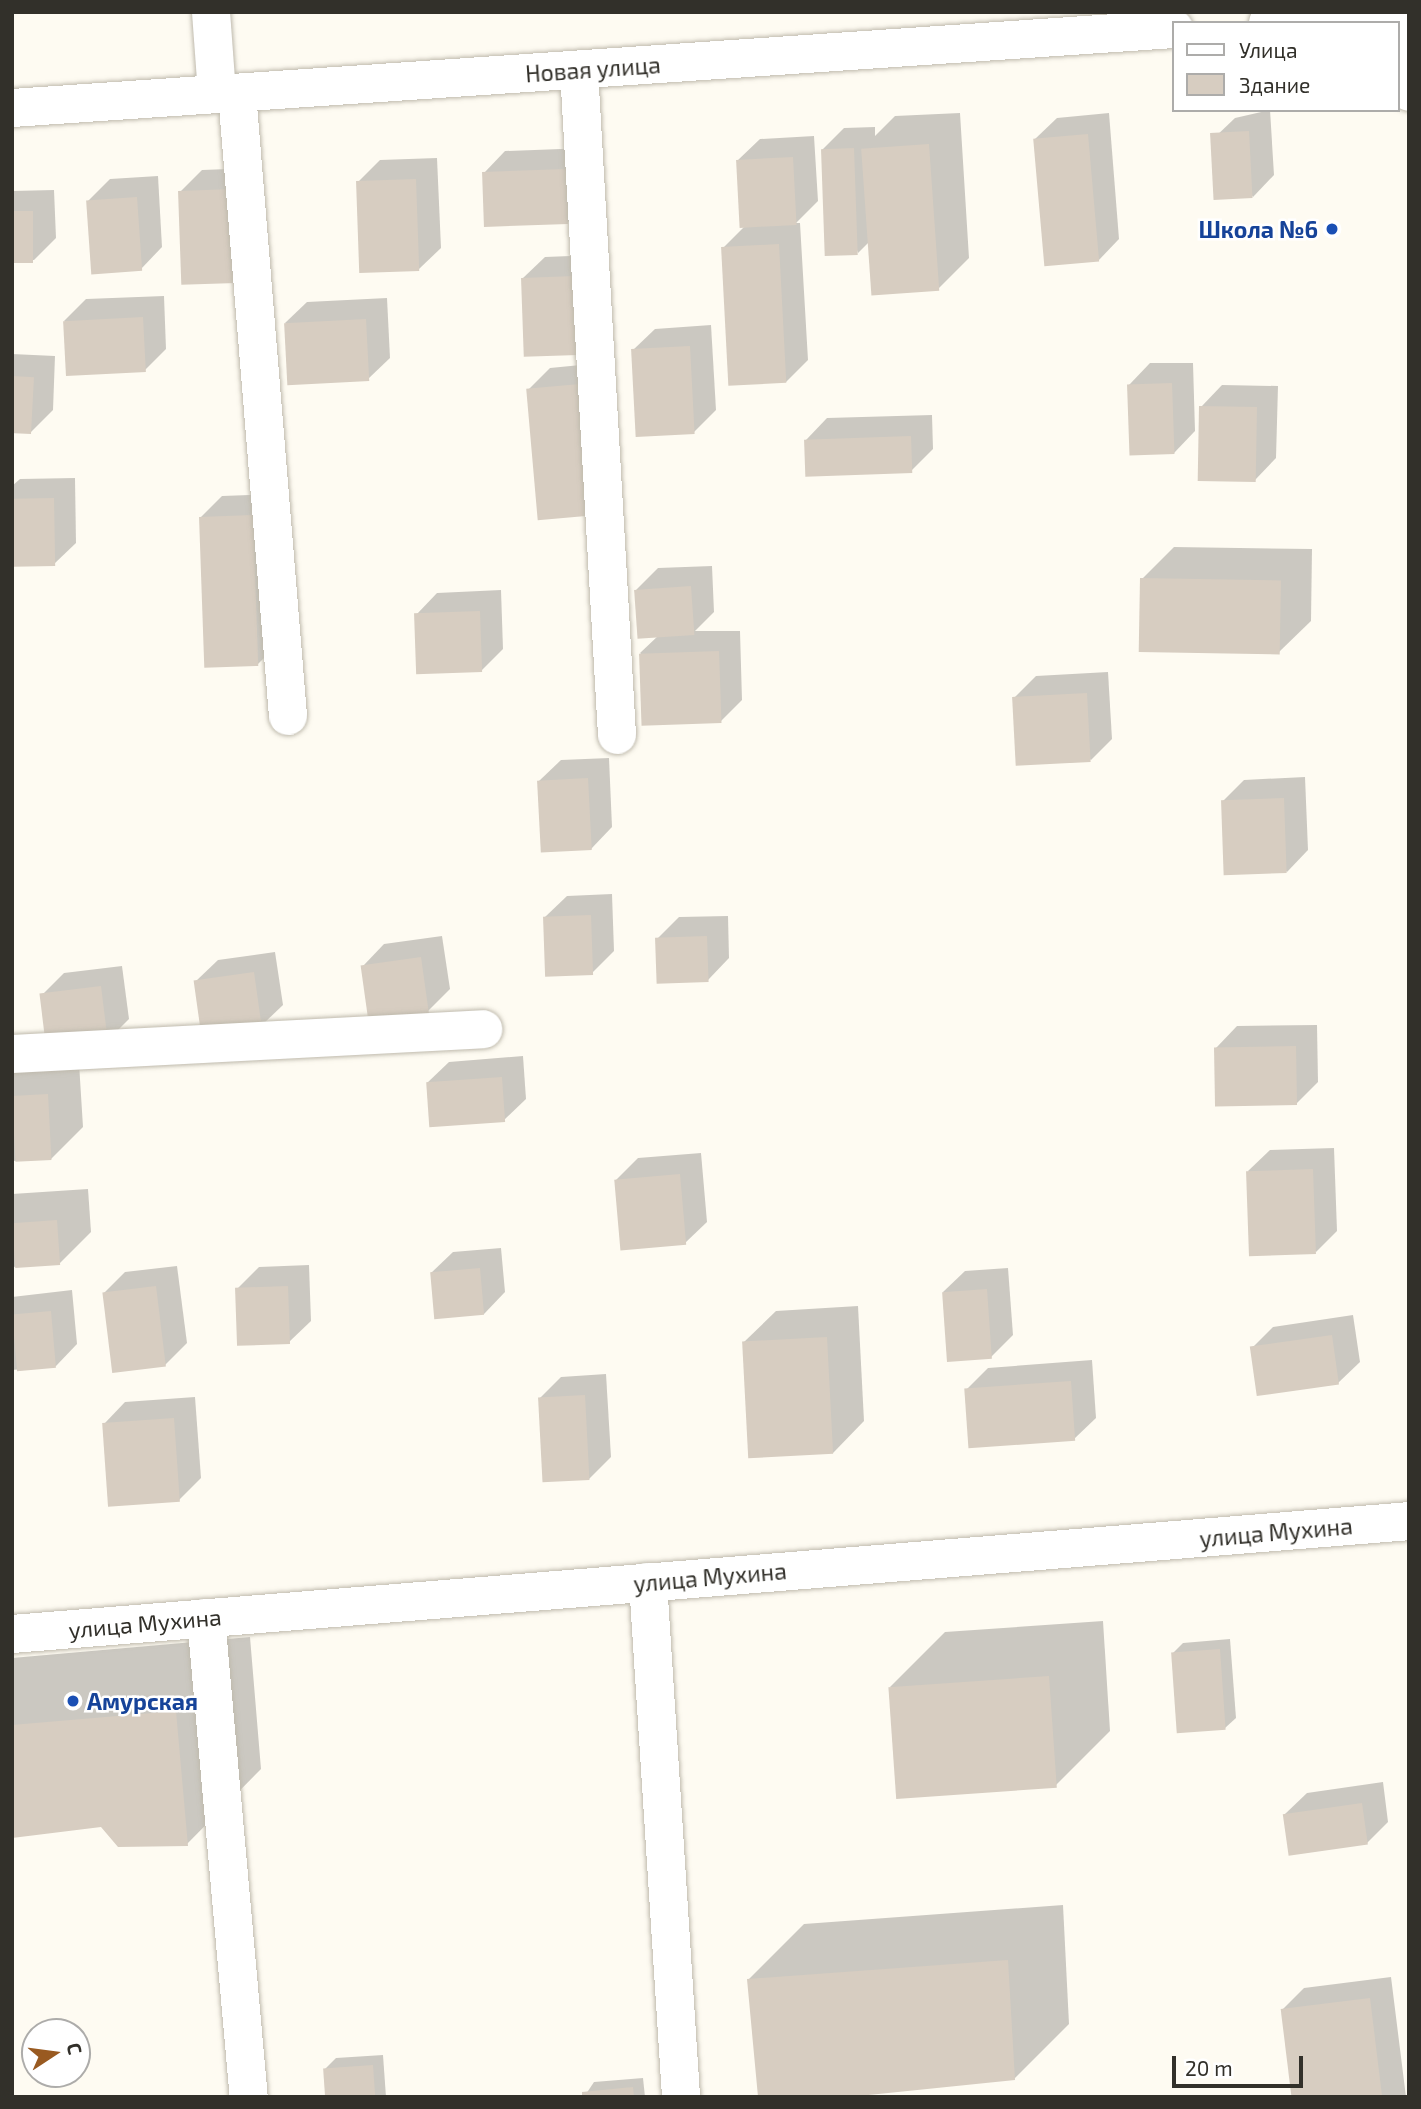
<!DOCTYPE html>
<meta charset="utf-8">
<style>
body{margin:0}
#map{position:relative;width:1421px;height:2109px;overflow:hidden;background:#fefbf2;font-family:"Exo 2",sans-serif}
div>[style]{position:absolute}
.shadow>*{inset:0;background:#0003}
.building>*{inset:0;background:#d7cdc1;transform-origin:0 0}
.roads{filter:drop-shadow(0 0 2px #bfbaad) drop-shadow(0 0 2px #bfbaad)}
.minor>*{height:38px;margin:-19px;padding:0 19px;transform-origin:19px;border-radius:19px;background:#fff}
.major>*{height:38px;margin:-19px;padding:0 19px;transform-origin:19px;border-radius:19px;background:#fff}
.dots>*{width:19px;height:19px;translate:-50% -50%;box-sizing:border-box;border:4px solid #fff;border-radius:50%}
span{translate:-50% -50%;white-space:nowrap;text-align:center;line-height:1.15;-webkit-text-stroke:5px #fff;paint-order:stroke}
.street-label{font-size:23px;color:#32302a}
.transit-label{font-size:23px;color:#164399;font-weight:700}
.right{translate:-100% -50%;text-align:right}
.left{translate:0 -50%;text-align:left}
.frame{position:absolute;inset:0;border:14px solid #32302a;pointer-events:none}
.legend{position:absolute;left:1172px;top:21px;width:228px;height:91px;box-sizing:border-box;background:#fff;border:2px solid #adacaa;margin:0;padding:9px 12px;list-style:none;font-size:21px;color:#32302a}
.legend li{display:flex;align-items:center;gap:14px;height:35px}
.legend b{width:35px;border:2px solid #adacaa}
.north{position:absolute;left:21px;top:2018px;width:70px;height:70px;box-sizing:border-box;background:#fff;border:2px solid #adacaa;border-radius:50%;rotate:77deg;font-size:19px;font-weight:700;line-height:28px;text-align:center;color:#32302a}
.north::after{content:'';display:block;margin:auto;width:24px;height:32px;background:#995a21;clip-path:polygon(50% 0,100% 100%,50% 72%,0 100%)}
.scale{position:absolute;left:1172px;top:2056px;width:131px;height:32px;box-sizing:border-box;border:4px solid #32302a;border-top:0;padding-left:9px;font-size:21px;line-height:24px;white-space:nowrap;color:#32302a;-webkit-text-stroke:5px #fff;paint-order:stroke}
</style>
<div id="map">
<div class="shadow">
<div style="clip-path:polygon(1270px 110px,1274px 175px,1253px 197px,1213px 139px,1235px 118px)"></div>
<div style="clip-path:polygon(960px 113px,969px 258px,937px 290px,869px 242px,858px 253px,822px 150px,844px 128px,875px 127px,875px 136px,895px 116px)"></div>
<div style="clip-path:polygon(1109px 113px,1119px 239px,1098px 261px,1035px 139px,1057px 118px)"></div>
<div style="clip-path:polygon(814px 136px,818px 201px,796px 223px,800px 223px,808px 360px,786px 382px,723px 248px,745px 226px,738px 160px,760px 139px)"></div>
<div style="clip-path:polygon(587px 148px,589px 201px,567px 223px,484px 173px,505px 151px)"></div>
<div style="clip-path:polygon(437px 158px,441px 248px,419px 269px,358px 182px,380px 160px)"></div>
<div style="clip-path:polygon(254px 168px,258px 259px,180px 192px,202px 170px)"></div>
<div style="clip-path:polygon(158px 176px,162px 247px,141px 269px,88px 201px,110px 179px)"></div>
<div style="clip-path:polygon(54px 190px,56px 238px,34px 260px,12px 261px,12px 191px)"></div>
<div style="clip-path:polygon(596px 255px,599px 332px,523px 278px,545px 257px)"></div>
<div style="clip-path:polygon(164px 296px,166px 349px,145px 370px,64px 321px,86px 299px)"></div>
<div style="clip-path:polygon(387px 298px,390px 358px,368px 379px,285px 323px,307px 302px)"></div>
<div style="clip-path:polygon(711px 325px,716px 410px,694px 432px,633px 350px,655px 329px)"></div>
<div style="clip-path:polygon(12px 354px,55px 356px,53px 410px,31px 432px,12px 431px)"></div>
<div style="clip-path:polygon(601px 363px,540px 517px,528px 390px,550px 368px)"></div>
<div style="clip-path:polygon(1150px 363px,1193px 363px,1195px 431px,1174px 453px,1129px 385px)"></div>
<div style="clip-path:polygon(1222px 385px,1278px 386px,1276px 458px,1255px 480px,1201px 407px)"></div>
<div style="clip-path:polygon(932px 415px,933px 449px,911px 471px,806px 440px,827px 418px)"></div>
<div style="clip-path:polygon(75px 478px,76px 543px,54px 564px,12px 565px,12px 486px,20px 479px)"></div>
<div style="clip-path:polygon(274px 494px,280px 642px,258px 664px,200px 518px,222px 496px)"></div>
<div style="clip-path:polygon(1174px 547px,1312px 549px,1311px 621px,1279px 652px,1142px 579px)"></div>
<div style="clip-path:polygon(712px 566px,714px 612px,695px 631px,740px 631px,742px 700px,720px 722px,640px 653px,659px 635px,636px 590px,658px 568px)"></div>
<div style="clip-path:polygon(501px 590px,503px 649px,482px 670px,416px 615px,437px 593px)"></div>
<div style="clip-path:polygon(1108px 672px,1112px 739px,1091px 760px,1014px 698px,1036px 676px)"></div>
<div style="clip-path:polygon(609px 758px,612px 827px,591px 849px,539px 781px,561px 760px)"></div>
<div style="clip-path:polygon(1305px 777px,1308px 850px,1287px 872px,1222px 802px,1244px 780px)"></div>
<div style="clip-path:polygon(612px 894px,614px 951px,592px 973px,545px 917px,567px 896px)"></div>
<div style="clip-path:polygon(728px 916px,729px 958px,708px 980px,657px 939px,679px 917px)"></div>
<div style="clip-path:polygon(442px 936px,450px 989px,428px 1011px,363px 966px,384px 944px)"></div>
<div style="clip-path:polygon(275px 952px,283px 1005px,261px 1026px,196px 981px,218px 960px)"></div>
<div style="clip-path:polygon(122px 966px,129px 1019px,107px 1041px,42px 995px,64px 973px)"></div>
<div style="clip-path:polygon(1317px 1025px,1318px 1082px,1296px 1104px,1216px 1048px,1237px 1026px)"></div>
<div style="clip-path:polygon(523px 1056px,526px 1099px,504px 1120px,427px 1083px,449px 1062px)"></div>
<div style="clip-path:polygon(79px 1063px,83px 1127px,51px 1159px,12px 1161px,12px 1068px)"></div>
<div style="clip-path:polygon(1334px 1148px,1337px 1231px,1316px 1252px,1248px 1171px,1270px 1150px)"></div>
<div style="clip-path:polygon(701px 1153px,707px 1222px,685px 1243px,616px 1180px,638px 1158px)"></div>
<div style="clip-path:polygon(88px 1189px,91px 1232px,59px 1264px,12px 1267px,12px 1194px)"></div>
<div style="clip-path:polygon(501px 1248px,505px 1292px,484px 1314px,431px 1273px,453px 1252px)"></div>
<div style="clip-path:polygon(309px 1265px,311px 1321px,289px 1342px,237px 1289px,259px 1267px)"></div>
<div style="clip-path:polygon(177px 1266px,187px 1343px,165px 1365px,104px 1293px,125px 1272px)"></div>
<div style="clip-path:polygon(1008px 1268px,1013px 1335px,991px 1357px,943px 1292px,965px 1271px)"></div>
<div style="clip-path:polygon(72px 1290px,77px 1344px,56px 1366px,12px 1370px,12px 1297px)"></div>
<div style="clip-path:polygon(858px 1306px,864px 1421px,833px 1453px,744px 1342px,776px 1311px)"></div>
<div style="clip-path:polygon(1353px 1315px,1360px 1362px,1338px 1383px,1252px 1348px,1273px 1327px)"></div>
<div style="clip-path:polygon(1092px 1360px,1096px 1418px,1074px 1439px,966px 1390px,988px 1368px)"></div>
<div style="clip-path:polygon(606px 1374px,611px 1457px,589px 1479px,540px 1398px,561px 1377px)"></div>
<div style="clip-path:polygon(195px 1397px,201px 1478px,179px 1500px,104px 1424px,125px 1402px)"></div>
<div style="clip-path:polygon(1103px 1621px,1110px 1731px,1055px 1786px,890px 1687px,945px 1632px)"></div>
<div style="clip-path:polygon(250px 1637px,261px 1769px,187px 1844px,102px 1826px,12px 1836px,12px 1658px)"></div>
<div style="clip-path:polygon(1230px 1639px,1236px 1718px,1225px 1728px,1173px 1653px,1183px 1643px)"></div>
<div style="clip-path:polygon(1383px 1782px,1388px 1822px,1367px 1843px,1285px 1814px,1307px 1793px)"></div>
<div style="clip-path:polygon(1063px 1905px,1069px 2024px,1014px 2079px,749px 1979px,804px 1924px)"></div>
<div style="clip-path:polygon(1391px 1977px,1406px 2097px,1294px 2097px,1282px 2010px,1304px 1988px)"></div>
<div style="clip-path:polygon(383px 2055px,386px 2097px,327px 2097px,325px 2069px,336px 2058px)"></div>
<div style="clip-path:polygon(643px 2078px,645px 2097px,584px 2097px,594px 2082px)"></div>
</div>
<div class="building">
<div style="left:1249px;top:131px;width:67px;height:39px;rotate:87deg"></div>
<div style="left:1088px;top:134px;width:128px;height:55px;rotate:85deg"></div>
<div style="left:929px;top:144px;width:147px;height:68px;rotate:86deg"></div>
<div style="left:854px;top:148px;width:107px;height:33px;rotate:88deg"></div>
<div style="left:793px;top:157px;width:68px;height:57px;rotate:87deg"></div>
<div style="left:566px;top:169px;width:55px;height:84px;rotate:88deg"></div>
<div style="left:416px;top:179px;width:92px;height:60px;rotate:88deg"></div>
<div style="left:233px;top:189px;width:94px;height:55px;rotate:88deg"></div>
<div style="left:137px;top:197px;width:74px;height:51px;rotate:86deg"></div>
<div style="left:12px;top:211px;width:21px;height:52px"></div>
<div style="left:779px;top:244px;width:139px;height:58px;rotate:87deg"></div>
<div style="left:575px;top:276px;width:79px;height:54px;rotate:88deg"></div>
<div style="left:143px;top:317px;width:55px;height:80px;rotate:87deg"></div>
<div style="left:366px;top:319px;width:62px;height:82px;rotate:87deg"></div>
<div style="left:690px;top:346px;width:88px;height:59px;rotate:87deg"></div>
<div style="left:12px;top:376px;width:22px;height:57px;rotate:3deg"></div>
<div style="left:1172px;top:383px;width:71px;height:45px;rotate:88deg"></div>
<div style="left:580px;top:384px;width:132px;height:54px;rotate:85deg"></div>
<div style="left:1199px;top:406px;width:58px;height:75px;rotate:1deg"></div>
<div style="left:911px;top:436px;width:37px;height:107px;rotate:88deg"></div>
<div style="left:54px;top:498px;width:68px;height:42px;rotate:89deg"></div>
<div style="left:253px;top:515px;width:151px;height:54px;rotate:88deg"></div>
<div style="left:1140px;top:578px;width:141px;height:74px;rotate:1deg"></div>
<div style="left:691px;top:586px;width:49px;height:57px;rotate:86deg"></div>
<div style="left:480px;top:611px;width:61px;height:66px;rotate:88deg"></div>
<div style="left:719px;top:651px;width:72px;height:80px;rotate:88deg"></div>
<div style="left:1087px;top:693px;width:69px;height:75px;rotate:87deg"></div>
<div style="left:588px;top:778px;width:72px;height:51px;rotate:87deg"></div>
<div style="left:1284px;top:798px;width:75px;height:63px;rotate:88deg"></div>
<div style="left:591px;top:915px;width:60px;height:48px;rotate:88deg"></div>
<div style="left:707px;top:936px;width:46px;height:52px;rotate:88deg"></div>
<div style="left:421px;top:957px;width:57px;height:61px;rotate:82deg"></div>
<div style="left:254px;top:972px;width:57px;height:61px;rotate:82deg"></div>
<div style="left:101px;top:986px;width:57px;height:62px;rotate:83deg"></div>
<div style="left:1296px;top:1046px;width:59px;height:82px;rotate:89deg"></div>
<div style="left:502px;top:1077px;width:45px;height:76px;rotate:86deg"></div>
<div style="left:48px;top:1094px;width:66px;height:36px;rotate:87deg"></div>
<div style="left:1313px;top:1169px;width:85px;height:67px;rotate:88deg"></div>
<div style="left:680px;top:1174px;width:71px;height:66px;rotate:85deg"></div>
<div style="left:57px;top:1220px;width:45px;height:45px;rotate:86deg"></div>
<div style="left:480px;top:1268px;width:47px;height:50px;rotate:85deg"></div>
<div style="left:156px;top:1286px;width:81px;height:54px;rotate:83deg"></div>
<div style="left:288px;top:1286px;width:58px;height:53px;rotate:88deg"></div>
<div style="left:987px;top:1289px;width:70px;height:45px;rotate:86deg"></div>
<div style="left:51px;top:1311px;width:57px;height:39px;rotate:85deg"></div>
<div style="left:1332px;top:1335px;width:50px;height:83px;rotate:82deg"></div>
<div style="left:827px;top:1337px;width:117px;height:85px;rotate:87deg"></div>
<div style="left:1071px;top:1381px;width:60px;height:107px;rotate:86deg"></div>
<div style="left:585px;top:1395px;width:85px;height:47px;rotate:87deg"></div>
<div style="left:174px;top:1418px;width:84px;height:72px;rotate:86deg"></div>
<div style="left:1220px;top:1649px;width:81px;height:49px;rotate:86deg"></div>
<div style="left:1049px;top:1676px;width:112px;height:161px;rotate:86deg"></div>
<div style="clip-path:polygon(176px 1711px,188px 1846px,118px 1847px,101px 1827px,12px 1838px,12px 1725px)"></div>
<div style="left:1362px;top:1803px;width:42px;height:80px;rotate:82deg"></div>
<div style="clip-path:polygon(1008px 1960px,1015px 2080px,849px 2097px,758px 2097px,747px 1979px)"></div>
<div style="left:1370px;top:1998px;width:100px;height:90px;rotate:83deg"></div>
<div style="left:373px;top:2065px;width:32px;height:50px;rotate:86deg"></div>
<div style="clip-path:polygon(633px 2087px,634px 2097px,582px 2097px,582px 2092px)"></div>
</div>
<div class="roads">
<div class="minor">
<div style="left:211px;top:12px;width:82px;rotate:85.8deg"></div>
<div style="left:1268px;top:23px;width:141px;rotate:-4.1deg"></div>
<div style="left:579px;top:70px;width:666px;rotate:86.73deg"></div>
<div style="left:237px;top:93px;width:625px;rotate:85.32deg"></div>
<div style="left:12px;top:108px;width:1165px;rotate:-3.89deg"></div>
<div style="left:12px;top:1054px;width:472px;rotate:-3deg"></div>
<div style="left:648px;top:1582px;width:516px;rotate:86.33deg"></div>
<div style="left:206px;top:1618px;width:481px;rotate:84.9deg"></div>
</div>
<div class="major">
<div style="left:1403px;top:12px;width:80px;rotate:85.7deg"></div>
<div style="left:12px;top:1634px;width:1402px;rotate:-4.62deg"></div>
</div>
</div>
<div class="dots">
<div style="left:1332px;top:229px;background:#1a4fb4"></div>
<div style="left:73px;top:1701px;background:#1a4fb4"></div>
</div>
<div class="street-label">
<span style="left:593px;top:69px;rotate:-4deg">Новая улица</span>
<span style="left:1276px;top:1532px;rotate:-5deg">улица Мухина</span>
<span style="left:710px;top:1577px;rotate:-5deg">улица Мухина</span>
<span style="left:145px;top:1623px;rotate:-5deg">улица Мухина</span>
</div>
<div class="transit-label">
<span class="right" style="left:1318px;top:229px">Школа №6</span>
<span class="left" style="left:87px;top:1701px">Амурская</span>
</div>
<div class="frame"></div>
<ul class="legend">
<li><b style="height:9px;background:#fff"></b>Улица</li>
<li><b style="height:19px;background:#d7cdc1"></b>Здание</li>
</ul>
<div class="north">С</div>
<div class="scale">20 m</div>
</div>
